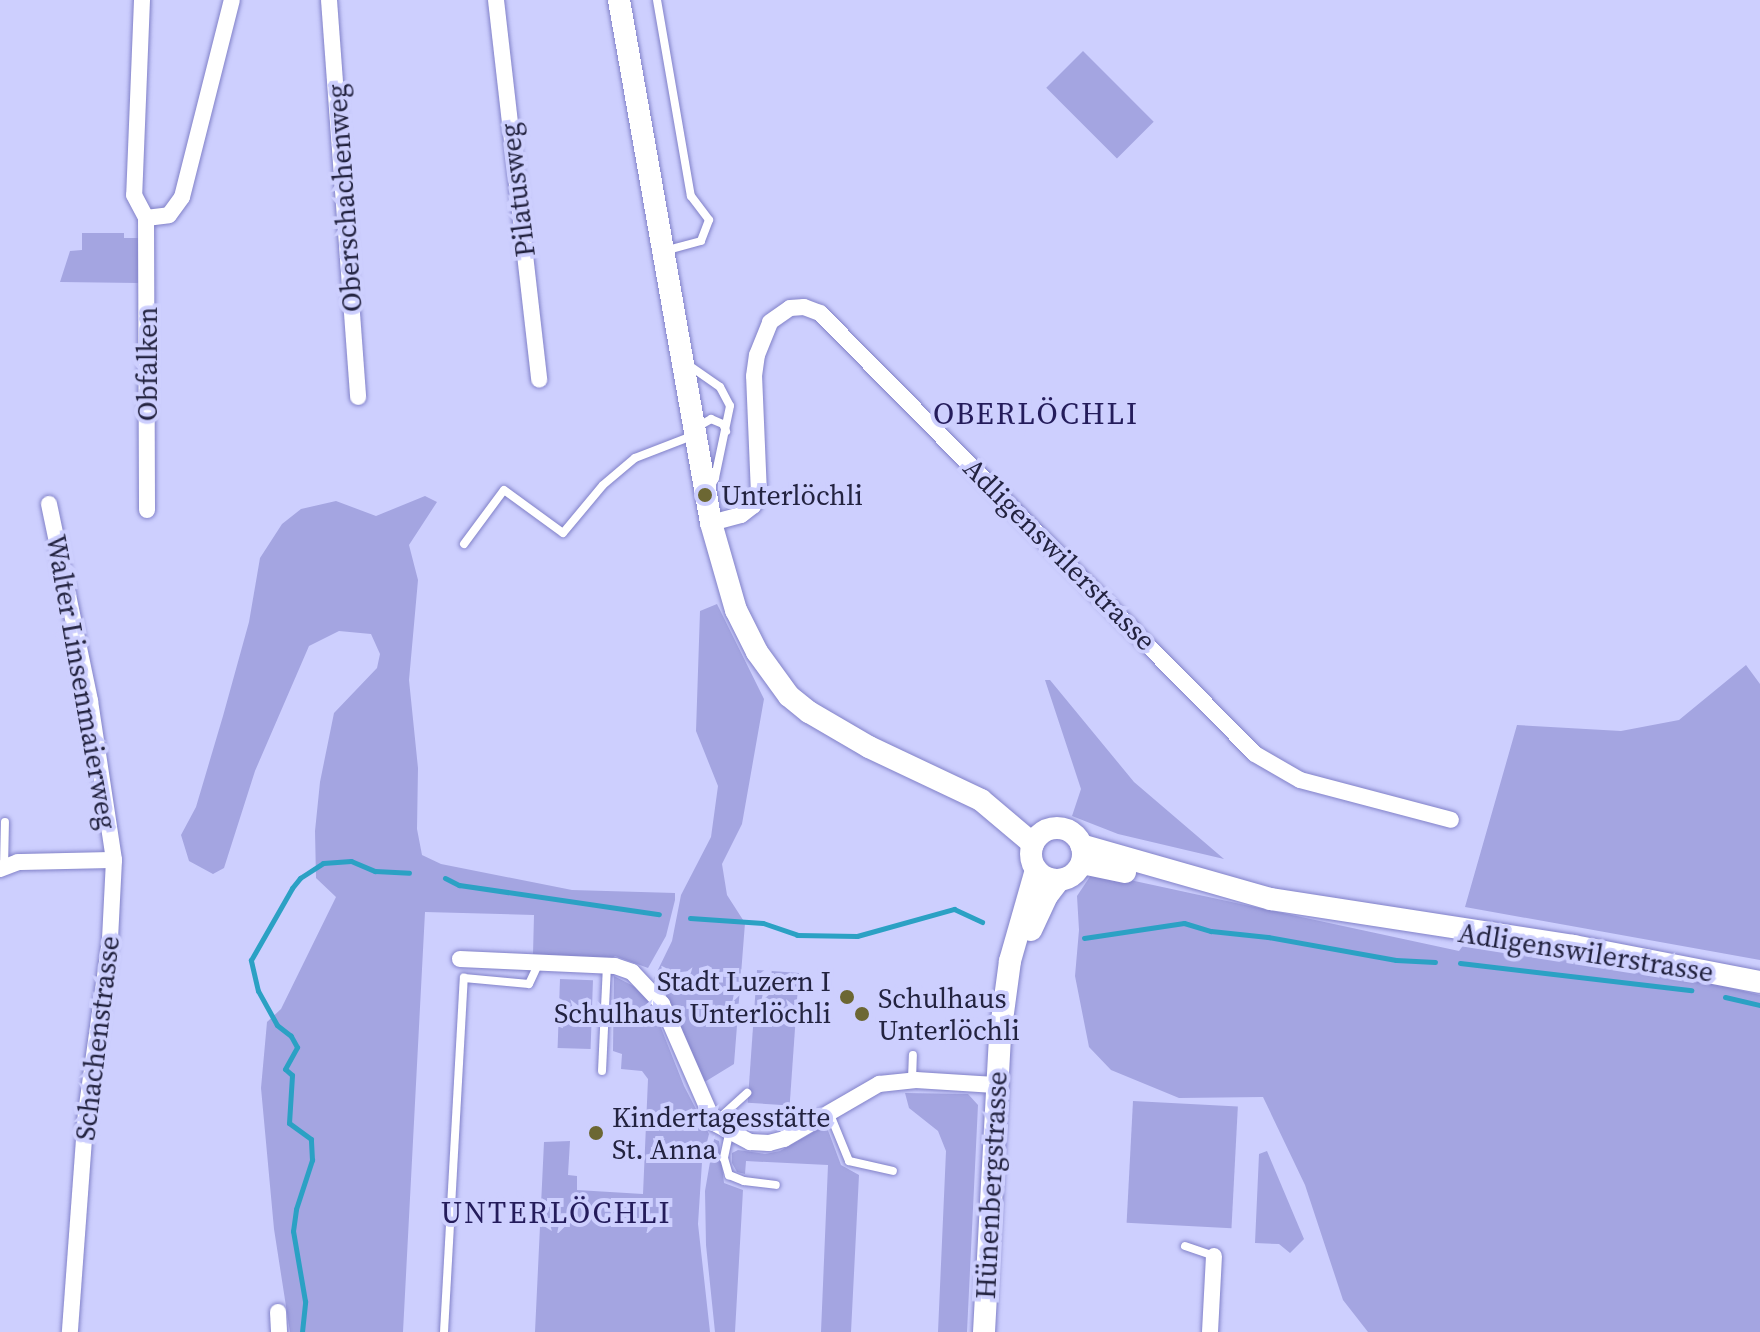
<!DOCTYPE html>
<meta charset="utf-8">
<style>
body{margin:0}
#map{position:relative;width:1760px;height:1332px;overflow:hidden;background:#cdcffe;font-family:"Source Serif 4",serif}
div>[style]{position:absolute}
.green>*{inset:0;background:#a4a5e1;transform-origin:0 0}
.stream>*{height:5px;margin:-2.5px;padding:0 2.5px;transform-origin:2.5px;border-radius:2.5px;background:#2ba1c4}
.roads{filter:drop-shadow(0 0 2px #8181c8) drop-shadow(0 0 2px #8181c8)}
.lane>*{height:8px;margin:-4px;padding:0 4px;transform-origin:4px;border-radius:4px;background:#fff}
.street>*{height:16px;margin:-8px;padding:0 8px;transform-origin:8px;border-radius:8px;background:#fff}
.secondary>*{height:22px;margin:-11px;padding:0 11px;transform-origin:11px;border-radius:11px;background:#fff}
.secondary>.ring{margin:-11px;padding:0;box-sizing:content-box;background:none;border:22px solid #fff;border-radius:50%}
.dots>*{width:22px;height:22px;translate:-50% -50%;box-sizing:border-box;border:4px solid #cdcffe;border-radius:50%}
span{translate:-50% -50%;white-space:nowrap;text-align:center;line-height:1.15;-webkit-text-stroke:8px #cdcffe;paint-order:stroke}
.street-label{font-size:28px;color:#232340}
.poi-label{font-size:28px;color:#232340}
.left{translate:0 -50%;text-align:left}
.right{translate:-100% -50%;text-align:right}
.neighbourhood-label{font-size:30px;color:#241c5b;letter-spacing:2px}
</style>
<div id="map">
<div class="green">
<div style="left:1083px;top:51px;width:100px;height:52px;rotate:45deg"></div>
<div style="clip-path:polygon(82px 233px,124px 233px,124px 238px,138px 238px,138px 283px,60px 282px,70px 251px,82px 250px)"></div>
<div style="clip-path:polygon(425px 496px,437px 502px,409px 545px,418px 580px,409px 680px,418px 768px,417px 829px,422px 855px,441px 864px,572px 890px,675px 893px,675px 900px,666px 936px,648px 968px,615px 956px,611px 959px,533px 954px,534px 915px,425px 912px,403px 1332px,290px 1332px,274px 1229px,261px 1088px,267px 1022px,281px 1009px,336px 897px,316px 878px,315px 831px,320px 782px,334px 713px,377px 668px,380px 654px,371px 634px,339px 631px,309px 646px,255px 771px,224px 868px,213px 874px,189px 861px,181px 835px,196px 807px,223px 716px,249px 622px,260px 558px,282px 524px,301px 509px,336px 501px,376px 516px)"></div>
<div style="clip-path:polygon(717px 604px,764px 699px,742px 824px,722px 864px,727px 895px,745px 923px,734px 1064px,703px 1083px,664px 990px,654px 978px,672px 941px,681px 895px,711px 837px,718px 786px,696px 731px,700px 611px)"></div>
<div style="clip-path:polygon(1746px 665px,1760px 684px,1760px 960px,1465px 907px,1517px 725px,1621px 731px,1679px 720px)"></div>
<div style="clip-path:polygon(1045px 680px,1050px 680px,1134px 782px,1224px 859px,1118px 834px,1072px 816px,1081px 789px)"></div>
<div style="clip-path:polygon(1093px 872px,1459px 951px,1465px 943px,1521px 950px,1693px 979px,1760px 995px,1760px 1332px,1368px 1332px,1343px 1300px,1305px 1185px,1263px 1097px,1179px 1098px,1111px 1070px,1089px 1047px,1075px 976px,1079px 930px,1077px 896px)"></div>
<div style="left:757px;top:970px;width:42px;height:133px;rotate:4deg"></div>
<div style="clip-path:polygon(614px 976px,641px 990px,652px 1005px,684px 1086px,709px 1134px,702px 1162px,698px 1224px,710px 1332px,535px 1332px,544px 1142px,570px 1141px,568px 1175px,577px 1176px,577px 1190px,643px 1194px,648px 1079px,642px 1071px,621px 1069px,622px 1054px,613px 1051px)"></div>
<div style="left:560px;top:979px;width:33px;height:69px;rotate:2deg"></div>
<div style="clip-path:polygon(905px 1093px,968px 1094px,978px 1105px,967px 1332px,938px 1332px,946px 1151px,938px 1131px,909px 1108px)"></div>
<div style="left:1133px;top:1101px;width:105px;height:122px;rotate:3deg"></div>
<div style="clip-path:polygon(826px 1125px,841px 1165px,859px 1175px,851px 1332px,821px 1332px,828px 1165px,746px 1161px,745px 1174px,737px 1172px,732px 1163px,732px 1153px,738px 1150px,765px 1154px,780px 1151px)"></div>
<div style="clip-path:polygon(714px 1139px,719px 1141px,724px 1183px,743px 1190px,735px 1332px,715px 1332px,706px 1245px,705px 1191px)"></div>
<div style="clip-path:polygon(1267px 1151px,1304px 1239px,1290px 1253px,1279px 1244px,1255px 1243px,1259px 1154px)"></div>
</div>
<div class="stream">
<div style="left:445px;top:878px;width:16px;rotate:27deg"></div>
<div style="left:459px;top:885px;width:202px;rotate:8.3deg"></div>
<div style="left:690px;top:918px;width:73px;rotate:3.9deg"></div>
<div style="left:763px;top:923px;width:36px;rotate:19deg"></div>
<div style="left:797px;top:935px;width:60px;rotate:1deg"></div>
<div style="left:857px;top:936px;width:101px;rotate:-15.6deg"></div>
<div style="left:954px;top:909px;width:31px;rotate:25deg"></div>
<div style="left:1084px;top:938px;width:101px;rotate:-8.5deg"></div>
<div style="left:1184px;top:923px;width:28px;rotate:17deg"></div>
<div style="left:1211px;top:931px;width:57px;rotate:6deg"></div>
<div style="left:1268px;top:937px;width:130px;rotate:10.2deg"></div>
<div style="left:1396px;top:960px;width:39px;rotate:3deg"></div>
<div style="left:1460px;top:963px;width:233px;rotate:6.7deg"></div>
<div style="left:1725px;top:997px;width:36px;rotate:13deg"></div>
<div style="left:302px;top:1332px;width:31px;rotate:-84deg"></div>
<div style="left:305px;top:1301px;width:71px;rotate:-99.7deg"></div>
<div style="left:293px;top:1231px;width:22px;rotate:-82deg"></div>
<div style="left:296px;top:1209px;width:52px;rotate:-71.9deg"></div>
<div style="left:312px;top:1160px;width:21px;rotate:-93deg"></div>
<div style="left:311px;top:1139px;width:27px;rotate:-144deg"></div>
<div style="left:289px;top:1123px;width:48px;rotate:-86.4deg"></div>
<div style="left:292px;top:1075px;width:9px;rotate:-139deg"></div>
<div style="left:285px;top:1069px;width:25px;rotate:-61deg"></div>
<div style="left:297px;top:1047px;width:13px;rotate:-119deg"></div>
<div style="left:291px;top:1036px;width:18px;rotate:-142deg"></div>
<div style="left:277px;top:1025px;width:39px;rotate:-119deg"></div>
<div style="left:258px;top:991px;width:32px;rotate:-103deg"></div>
<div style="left:251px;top:960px;width:83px;rotate:-60.3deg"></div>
<div style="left:292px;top:888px;width:13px;rotate:-51deg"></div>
<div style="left:300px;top:878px;width:27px;rotate:-33deg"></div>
<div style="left:323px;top:863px;width:28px;rotate:-4deg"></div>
<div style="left:351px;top:861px;width:26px;rotate:23deg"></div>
<div style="left:375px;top:871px;width:34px;rotate:3deg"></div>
</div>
<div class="roads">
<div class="lane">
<div style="left:657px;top:0;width:199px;rotate:80.2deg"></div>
<div style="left:691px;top:196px;width:30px;rotate:53deg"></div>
<div style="left:709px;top:220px;width:22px;rotate:111deg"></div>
<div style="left:701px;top:241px;width:35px;rotate:165deg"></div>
<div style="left:687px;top:364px;width:40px;rotate:34.9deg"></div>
<div style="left:720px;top:387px;width:21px;rotate:62deg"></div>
<div style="left:730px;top:406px;width:74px;rotate:101.8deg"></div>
<div style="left:715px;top:478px;width:11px;rotate:117deg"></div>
<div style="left:699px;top:426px;width:14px;rotate:-30deg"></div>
<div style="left:711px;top:419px;width:13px;rotate:23deg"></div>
<div style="left:723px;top:424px;width:8px;rotate:67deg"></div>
<div style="left:464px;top:544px;width:67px;rotate:-53.5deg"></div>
<div style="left:504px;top:490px;width:73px;rotate:36.1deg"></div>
<div style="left:563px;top:533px;width:62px;rotate:-50.2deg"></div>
<div style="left:603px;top:485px;width:42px;rotate:-40.2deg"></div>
<div style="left:635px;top:458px;width:61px;rotate:-21.1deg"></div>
<div style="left:4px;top:868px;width:46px;rotate:-88.8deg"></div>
<div style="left:602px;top:1071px;width:105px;rotate:-87.3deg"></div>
<div style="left:912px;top:1080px;width:25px;rotate:-88deg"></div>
<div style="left:829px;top:1112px;width:53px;rotate:67.8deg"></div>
<div style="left:849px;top:1161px;width:45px;rotate:12.8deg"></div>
<div style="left:714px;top:1123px;width:45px;rotate:-42.3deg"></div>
<div style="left:729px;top:1134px;width:25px;rotate:102deg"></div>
<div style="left:724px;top:1158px;width:18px;rotate:74deg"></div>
<div style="left:729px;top:1175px;width:16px;rotate:22deg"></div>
<div style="left:744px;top:1181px;width:32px;rotate:7deg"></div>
<div style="left:1185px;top:1246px;width:31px;rotate:19deg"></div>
<div style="left:444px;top:1332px;width:355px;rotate:-86.8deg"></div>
<div style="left:464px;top:978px;width:65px;rotate:5.3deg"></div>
<div style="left:529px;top:984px;width:23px;rotate:-65deg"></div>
</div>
<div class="street">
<div style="left:142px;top:0;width:195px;rotate:92.3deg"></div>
<div style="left:134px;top:195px;width:26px;rotate:62deg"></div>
<div style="left:146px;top:218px;width:292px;rotate:89.8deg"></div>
<div style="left:329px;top:0;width:398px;rotate:85.8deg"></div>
<div style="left:496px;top:0;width:382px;rotate:83.5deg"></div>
<div style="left:146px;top:218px;width:23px;rotate:-7deg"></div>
<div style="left:169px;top:215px;width:22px;rotate:-54deg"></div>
<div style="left:182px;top:197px;width:203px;rotate:-75.8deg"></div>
<div style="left:49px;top:504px;width:201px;rotate:78.2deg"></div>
<div style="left:90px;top:701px;width:161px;rotate:81.4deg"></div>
<div style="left:114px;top:860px;width:80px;rotate:92.9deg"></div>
<div style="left:110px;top:940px;width:174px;rotate:97.9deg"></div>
<div style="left:86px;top:1112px;width:221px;rotate:94.2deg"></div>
<div style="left:711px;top:523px;width:31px;rotate:-15deg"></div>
<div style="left:741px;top:515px;width:15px;rotate:-37deg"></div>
<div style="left:753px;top:506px;width:13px;rotate:-63deg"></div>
<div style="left:759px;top:494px;width:118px;rotate:-92.4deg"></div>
<div style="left:754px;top:376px;width:21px;rotate:-82deg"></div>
<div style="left:757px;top:355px;width:35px;rotate:-68deg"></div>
<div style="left:770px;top:322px;width:24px;rotate:-35deg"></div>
<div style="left:790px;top:308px;width:14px;rotate:-4deg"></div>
<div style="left:804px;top:307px;width:17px;rotate:21deg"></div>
<div style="left:820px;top:313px;width:619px;rotate:45.39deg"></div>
<div style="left:1255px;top:754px;width:52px;rotate:30deg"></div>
<div style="left:1300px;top:780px;width:156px;rotate:14.8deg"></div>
<div style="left:0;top:869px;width:19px;rotate:-21deg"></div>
<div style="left:18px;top:862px;width:96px;rotate:-1.2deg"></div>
<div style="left:460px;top:959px;width:155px;rotate:2.6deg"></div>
<div style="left:615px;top:966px;width:18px;rotate:19deg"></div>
<div style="left:632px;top:972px;width:44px;rotate:46.8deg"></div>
<div style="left:662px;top:1004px;width:130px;rotate:66.4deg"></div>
<div style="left:714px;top:1123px;width:41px;rotate:27.8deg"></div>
<div style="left:750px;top:1142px;width:19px;rotate:3deg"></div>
<div style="left:769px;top:1143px;width:16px;rotate:-15deg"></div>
<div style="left:784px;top:1139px;width:110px;rotate:-30.1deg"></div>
<div style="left:879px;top:1084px;width:37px;rotate:-6deg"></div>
<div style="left:916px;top:1080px;width:79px;rotate:3.6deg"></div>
<div style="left:278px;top:1312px;width:20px;rotate:87deg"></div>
<div style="left:1210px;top:1332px;width:76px;rotate:-87deg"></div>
</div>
<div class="secondary">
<div style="left:619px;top:0;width:531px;rotate:80.02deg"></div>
<div style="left:711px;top:523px;width:91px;rotate:74deg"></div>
<div style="left:736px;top:610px;width:47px;rotate:63.4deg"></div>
<div style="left:757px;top:652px;width:54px;rotate:54deg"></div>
<div style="left:789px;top:696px;width:26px;rotate:39deg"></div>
<div style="left:809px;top:712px;width:69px;rotate:30.3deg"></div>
<div style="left:869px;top:747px;width:124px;rotate:25.3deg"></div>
<div style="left:981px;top:800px;width:68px;rotate:40.2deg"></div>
<div class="ring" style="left:1031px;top:828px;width:30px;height:30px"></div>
<div style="left:1081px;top:845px;width:198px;rotate:15.9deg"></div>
<div style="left:1271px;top:899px;width:306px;rotate:8.8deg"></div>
<div style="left:1573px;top:946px;width:190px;rotate:10.9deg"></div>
<div style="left:1082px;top:863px;width:44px;rotate:11.8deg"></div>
<div style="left:1031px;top:930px;width:38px;rotate:-65deg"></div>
<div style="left:1047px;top:896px;width:20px;rotate:-53deg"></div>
<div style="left:984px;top:1332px;width:297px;rotate:-86.9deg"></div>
<div style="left:1000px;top:1035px;width:75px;rotate:-82.3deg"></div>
<div style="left:1010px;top:961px;width:95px;rotate:-74.1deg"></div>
</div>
</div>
<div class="dots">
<div style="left:705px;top:495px;background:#6c6733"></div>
<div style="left:847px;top:997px;background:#6c6733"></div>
<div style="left:862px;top:1014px;background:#6c6733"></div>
<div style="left:596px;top:1133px;background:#6c6733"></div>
</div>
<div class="street-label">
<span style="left:517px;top:190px;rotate:-97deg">Pilatusweg</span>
<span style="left:344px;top:198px;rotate:-94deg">Oberschachenweg</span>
<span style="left:147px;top:364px;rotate:-90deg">Obfalken</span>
<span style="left:1060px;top:554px;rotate:45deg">Adligenswilerstrasse</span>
<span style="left:82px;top:682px;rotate:80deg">Walter Linsenmaierweg</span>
<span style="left:1586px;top:952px;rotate:9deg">Adligenswilerstrasse</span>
<span style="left:97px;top:1038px;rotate:-83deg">Schachenstrasse</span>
<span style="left:991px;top:1185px;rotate:-87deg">Hünenbergstrasse</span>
</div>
<div class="poi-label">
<span class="left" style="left:721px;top:495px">Unterlöchli</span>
<span class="right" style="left:831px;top:997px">Stadt Luzern I<br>Schulhaus Unterlöchli</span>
<span class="left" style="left:878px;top:1014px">Schulhaus<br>Unterlöchli</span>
<span class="left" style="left:612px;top:1133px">Kindertagesstätte<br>St. Anna</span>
</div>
<div class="neighbourhood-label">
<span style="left:1036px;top:414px">OBERLÖCHLI</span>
<span style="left:556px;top:1213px">UNTERLÖCHLI</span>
</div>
</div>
